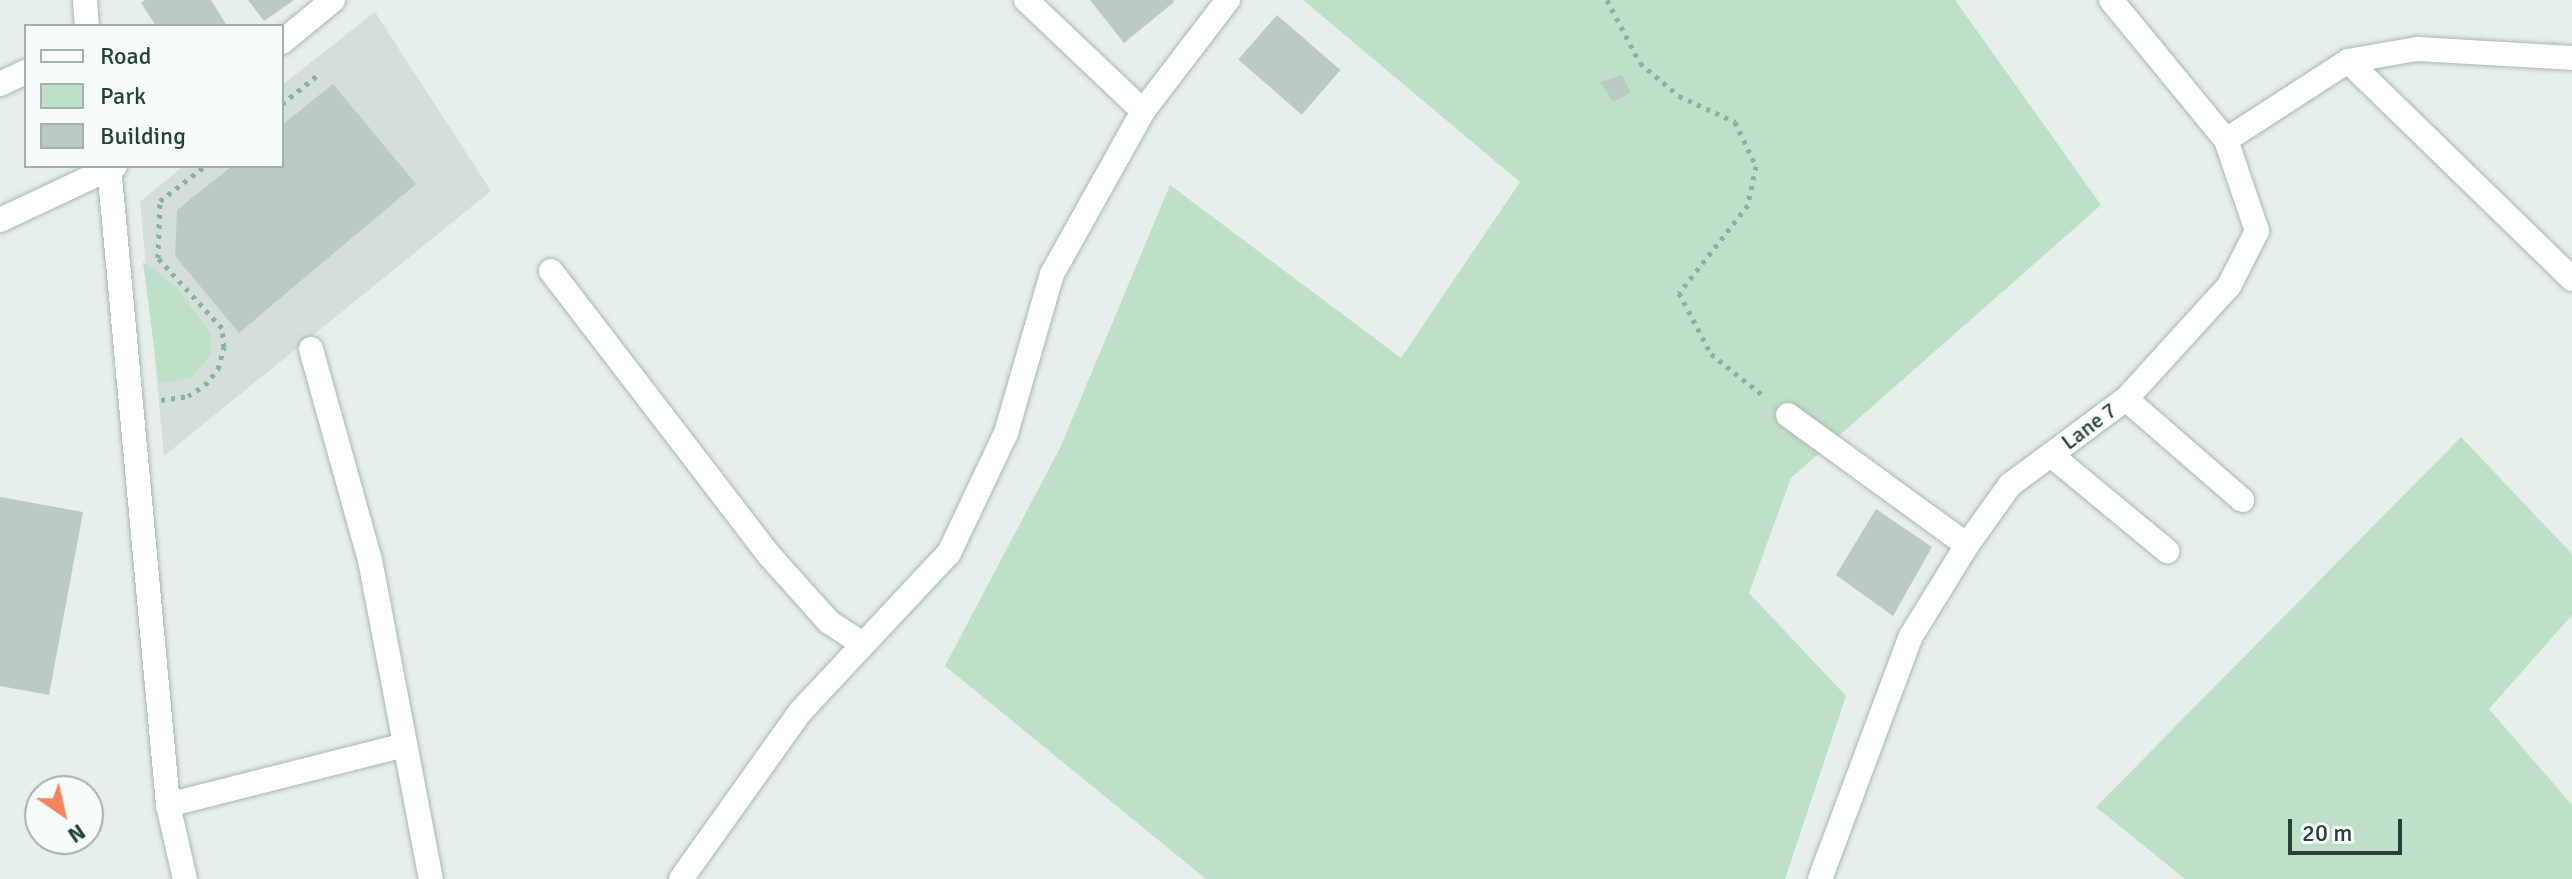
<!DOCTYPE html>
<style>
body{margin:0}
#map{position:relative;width:2572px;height:879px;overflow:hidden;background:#e6efeb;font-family:Signika,sans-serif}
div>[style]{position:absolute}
.built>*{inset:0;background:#d4dfda}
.green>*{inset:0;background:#bfe0c8}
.building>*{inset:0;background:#bbcac4;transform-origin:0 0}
.path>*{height:5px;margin-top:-2.5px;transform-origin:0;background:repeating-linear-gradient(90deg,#86b3a5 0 4px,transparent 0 10px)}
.roads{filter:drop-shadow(0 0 2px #a8b8b2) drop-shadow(0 0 2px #a8b8b2)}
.minor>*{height:24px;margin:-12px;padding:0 12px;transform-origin:12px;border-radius:12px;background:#fff}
.tertiary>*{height:24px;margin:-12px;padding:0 12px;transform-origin:12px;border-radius:12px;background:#fff}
span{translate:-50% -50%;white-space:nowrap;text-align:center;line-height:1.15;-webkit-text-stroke:6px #f7fbf9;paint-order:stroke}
.street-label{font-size:22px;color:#24423a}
.legend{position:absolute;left:24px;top:24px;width:260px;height:144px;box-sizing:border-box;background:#f7fbf9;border:2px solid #a3b1ad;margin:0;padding:10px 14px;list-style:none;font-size:24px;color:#24423a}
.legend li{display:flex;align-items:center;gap:16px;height:40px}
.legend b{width:40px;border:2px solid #a3b1ad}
.north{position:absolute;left:24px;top:775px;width:80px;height:80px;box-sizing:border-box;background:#f7fbf9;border:2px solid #a3b1ad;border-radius:50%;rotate:146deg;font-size:22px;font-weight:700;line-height:32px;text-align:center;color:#24423a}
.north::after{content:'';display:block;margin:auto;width:28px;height:36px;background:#f4845f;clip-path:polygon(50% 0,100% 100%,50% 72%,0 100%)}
.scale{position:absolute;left:2288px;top:819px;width:114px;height:36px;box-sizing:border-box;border:4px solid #24423a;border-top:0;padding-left:10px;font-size:24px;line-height:28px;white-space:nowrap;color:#24423a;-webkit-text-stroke:6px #f7fbf9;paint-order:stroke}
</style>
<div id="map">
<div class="built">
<div style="clip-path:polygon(375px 12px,491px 191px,164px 456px,140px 202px,183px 166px,282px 166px,282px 85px)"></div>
</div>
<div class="green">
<div style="clip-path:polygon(1303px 0,1955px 0,2101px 205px,1791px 478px,1749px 593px,1846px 696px,1785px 879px,1206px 879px,945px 666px,1060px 448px,1170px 185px,1401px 358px,1520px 182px)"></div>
<div style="clip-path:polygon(143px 262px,176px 286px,211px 334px,210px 355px,193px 377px,159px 384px)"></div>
<div style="clip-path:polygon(2461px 437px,2572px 554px,2572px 615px,2489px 709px,2572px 805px,2572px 879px,2185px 879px,2096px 807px)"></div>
</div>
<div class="building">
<div style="clip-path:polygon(145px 0,211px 0,227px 26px,156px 26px,141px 3px)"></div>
<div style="clip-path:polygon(248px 0,294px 0,264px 21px)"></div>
<div style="clip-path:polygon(1090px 0,1173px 0,1174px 2px,1124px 43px)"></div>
<div style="left:1277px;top:15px;width:84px;height:59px;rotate:41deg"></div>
<div style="clip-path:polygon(1622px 75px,1631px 93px,1613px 102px,1600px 82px)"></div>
<div style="clip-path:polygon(333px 84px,416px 184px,239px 333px,175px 256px,177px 210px,232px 166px,282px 166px,282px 125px)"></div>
<div style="clip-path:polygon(0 497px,83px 512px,49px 695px,0 686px)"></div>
<div style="clip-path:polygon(1876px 509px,1932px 547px,1893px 616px,1836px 575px)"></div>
</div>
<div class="path">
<div style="left:1607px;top:0;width:71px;rotate:62.4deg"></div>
<div style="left:1640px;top:63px;width:51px;rotate:40.2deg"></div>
<div style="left:1679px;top:96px;width:62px;rotate:24.9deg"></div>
<div style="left:1735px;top:122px;width:49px;rotate:64.5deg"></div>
<div style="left:1756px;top:166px;width:40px;rotate:102deg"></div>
<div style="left:1748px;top:205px;width:112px;rotate:128.1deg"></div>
<div style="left:1679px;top:293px;width:69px;rotate:62.3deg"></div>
<div style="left:1711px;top:354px;width:69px;rotate:38.5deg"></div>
<div style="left:282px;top:104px;width:49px;rotate:-39.2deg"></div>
<div style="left:161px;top:400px;width:27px;rotate:-8deg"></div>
<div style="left:188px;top:396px;width:20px;rotate:-33deg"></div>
<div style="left:205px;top:385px;width:21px;rotate:-51deg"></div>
<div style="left:218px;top:369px;width:23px;rotate:-75deg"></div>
<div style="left:224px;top:347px;width:19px;rotate:-96deg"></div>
<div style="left:222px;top:328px;width:95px;rotate:-132.4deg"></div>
<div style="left:158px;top:258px;width:57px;rotate:-88deg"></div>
<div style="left:160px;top:201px;width:57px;rotate:-37.9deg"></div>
</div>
<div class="roads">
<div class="minor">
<div style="left:1026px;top:0;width:161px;rotate:43.5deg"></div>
<div style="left:282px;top:42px;width:66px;rotate:-39.5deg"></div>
<div style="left:2348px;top:61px;width:313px;rotate:44.2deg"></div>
<div style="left:0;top:84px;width:29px;rotate:-25deg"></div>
<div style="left:2226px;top:140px;width:145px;rotate:-32.9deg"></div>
<div style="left:2348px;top:61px;width:70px;rotate:-9.9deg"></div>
<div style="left:2417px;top:49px;width:155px;rotate:3.3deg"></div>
<div style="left:0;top:220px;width:127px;rotate:-25.2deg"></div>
<div style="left:551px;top:271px;width:358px;rotate:52.5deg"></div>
<div style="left:769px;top:555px;width:90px;rotate:48.2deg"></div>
<div style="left:829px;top:622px;width:38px;rotate:33deg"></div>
<div style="left:311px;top:349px;width:219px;rotate:74.4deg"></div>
<div style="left:370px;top:560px;width:325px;rotate:79.2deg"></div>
<div style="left:2126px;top:399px;width:154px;rotate:41deg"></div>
<div style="left:1788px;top:415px;width:221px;rotate:36deg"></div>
<div style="left:2051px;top:455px;width:151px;rotate:39.6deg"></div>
<div style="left:168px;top:805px;width:241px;rotate:-14.2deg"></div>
<div style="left:681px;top:879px;width:206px;rotate:-54.5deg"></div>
<div style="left:801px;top:711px;width:216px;rotate:-46.9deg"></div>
<div style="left:949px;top:553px;width:133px;rotate:-64.6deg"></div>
<div style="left:1006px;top:433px;width:166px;rotate:-73.9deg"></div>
<div style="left:1052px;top:274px;width:187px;rotate:-60.8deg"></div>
<div style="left:1143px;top:111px;width:140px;rotate:-52.6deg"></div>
<div style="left:1820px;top:879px;width:259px;rotate:-69.5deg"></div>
<div style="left:1911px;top:636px;width:107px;rotate:-58.4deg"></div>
<div style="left:1967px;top:545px;width:74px;rotate:-54.4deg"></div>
<div style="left:2010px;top:485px;width:144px;rotate:-36.6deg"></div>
<div style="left:2126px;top:399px;width:153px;rotate:-47.7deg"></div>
<div style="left:2229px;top:286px;width:62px;rotate:-63deg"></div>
<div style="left:2257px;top:231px;width:96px;rotate:-108.8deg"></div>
<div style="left:2226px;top:140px;width:181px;rotate:-129.4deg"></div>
</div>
<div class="tertiary">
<div style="left:85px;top:0;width:26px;rotate:86deg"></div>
<div style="left:109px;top:166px;width:642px;rotate:84.72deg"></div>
<div style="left:168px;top:805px;width:76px;rotate:77.1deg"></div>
</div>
</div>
<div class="street-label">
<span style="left:2089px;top:426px;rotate:-37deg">Lane 7</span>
</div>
<ul class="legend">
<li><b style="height:10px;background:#fff"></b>Road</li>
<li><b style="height:22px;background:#bfe0c8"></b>Park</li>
<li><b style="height:22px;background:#bbcac4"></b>Building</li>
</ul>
<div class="north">N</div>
<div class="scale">20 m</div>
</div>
